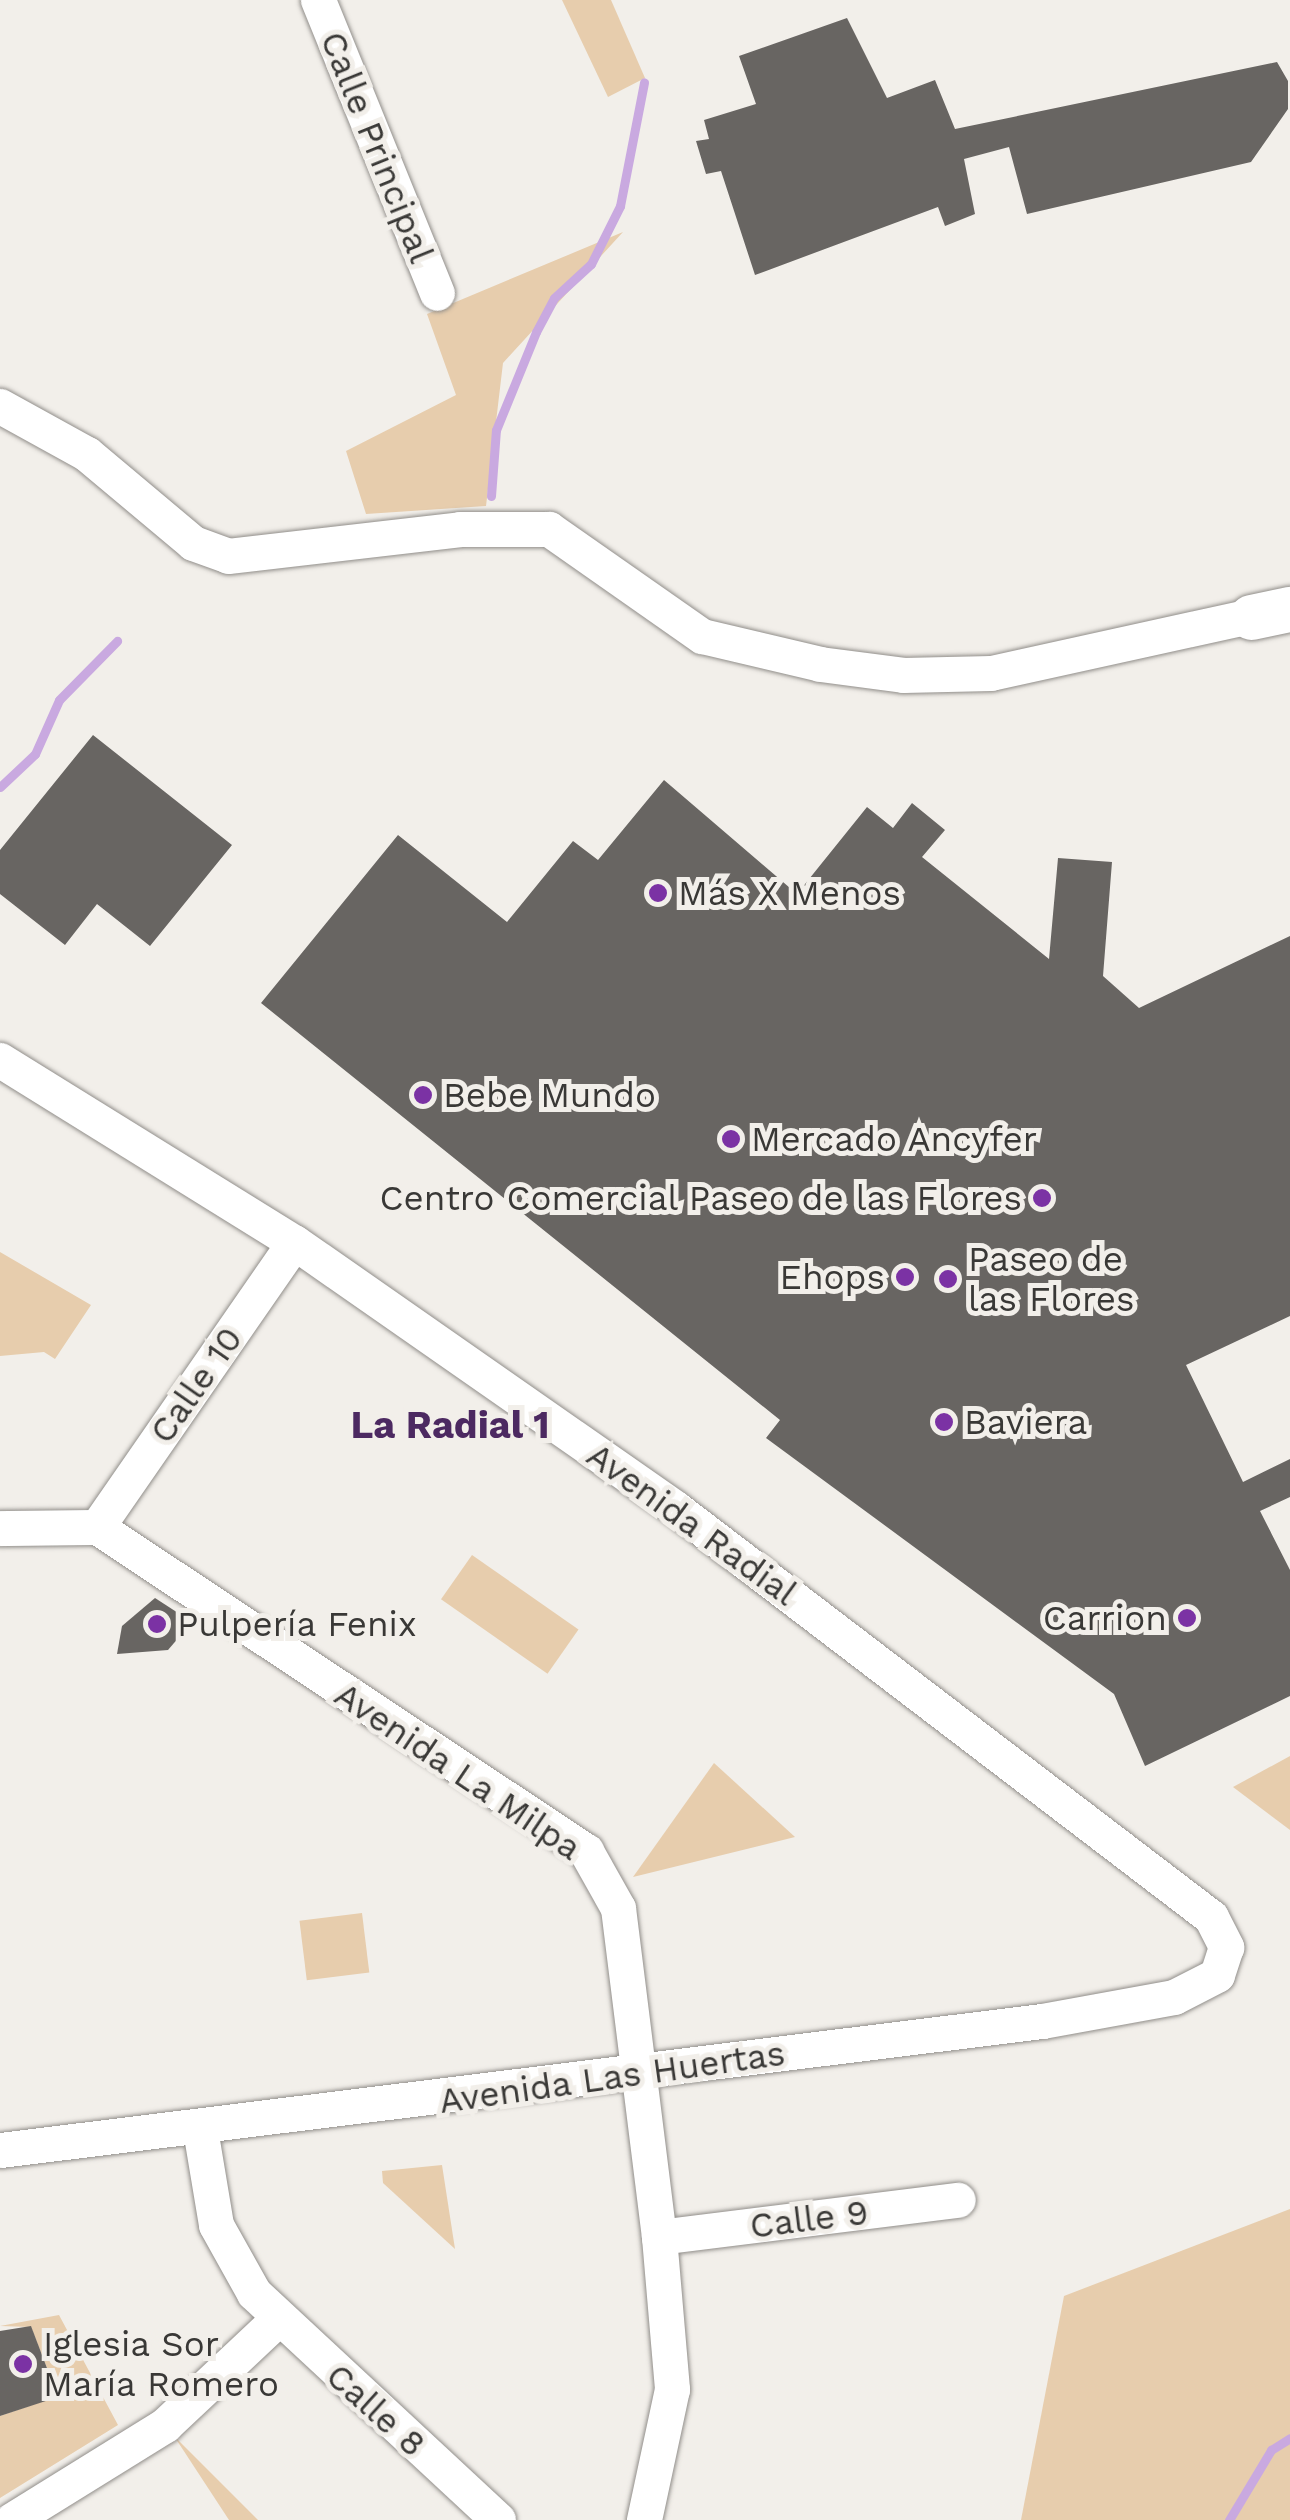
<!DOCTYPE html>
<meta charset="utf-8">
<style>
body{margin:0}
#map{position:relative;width:1290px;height:2520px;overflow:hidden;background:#f2efea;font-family:"Work Sans",sans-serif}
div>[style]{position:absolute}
.green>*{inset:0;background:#e7cdad;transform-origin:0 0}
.stream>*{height:9px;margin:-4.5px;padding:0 4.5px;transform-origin:4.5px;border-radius:4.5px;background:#c9a9e0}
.building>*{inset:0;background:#686562}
.roads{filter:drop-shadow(0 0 2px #918e8a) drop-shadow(0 0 2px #918e8a)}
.minor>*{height:35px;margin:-17.5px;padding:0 17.5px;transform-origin:17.5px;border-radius:17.5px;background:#fff}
.major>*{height:45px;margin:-22.5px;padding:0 22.5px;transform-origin:22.5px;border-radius:22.5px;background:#fff}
.dots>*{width:28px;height:28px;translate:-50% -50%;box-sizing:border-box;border:5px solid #f2efea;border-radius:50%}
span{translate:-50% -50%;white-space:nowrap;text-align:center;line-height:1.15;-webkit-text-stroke:10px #f2efea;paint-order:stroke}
.street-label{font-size:35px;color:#393836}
.poi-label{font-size:35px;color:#393836}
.left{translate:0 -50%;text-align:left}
.right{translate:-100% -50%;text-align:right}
.neighbourhood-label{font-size:38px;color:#4c2961;font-weight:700}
</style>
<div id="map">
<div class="green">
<div style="clip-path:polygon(562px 0,611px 0,645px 78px,608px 97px)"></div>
<div style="clip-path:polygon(623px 232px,503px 363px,486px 506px,366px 514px,346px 451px,456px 395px,427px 314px)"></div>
<div style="clip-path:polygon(0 1252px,91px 1305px,55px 1359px,44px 1352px,0 1356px)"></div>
<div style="left:472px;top:1555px;width:130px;height:54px;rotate:35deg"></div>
<div style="clip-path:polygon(1290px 1756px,1290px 1830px,1233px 1787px)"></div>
<div style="clip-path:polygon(714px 1763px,795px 1837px,633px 1877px)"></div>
<div style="left:362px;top:1913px;width:60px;height:63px;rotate:83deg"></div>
<div style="clip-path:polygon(442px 2165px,455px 2249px,383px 2183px,382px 2171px)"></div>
<div style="clip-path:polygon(1290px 2209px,1290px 2520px,1021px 2520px,1064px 2296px)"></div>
<div style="clip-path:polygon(59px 2315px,118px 2425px,0 2498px,0 2416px,58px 2396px,31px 2327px,0 2326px)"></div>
<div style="clip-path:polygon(174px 2436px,258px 2520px,229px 2520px)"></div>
</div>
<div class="stream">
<div style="left:491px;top:496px;width:66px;rotate:-85.7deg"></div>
<div style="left:496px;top:430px;width:106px;rotate:-67.8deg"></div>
<div style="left:536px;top:332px;width:38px;rotate:-62deg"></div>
<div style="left:554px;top:298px;width:50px;rotate:-42.6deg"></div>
<div style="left:591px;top:264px;width:65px;rotate:-63.4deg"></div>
<div style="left:620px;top:206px;width:126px;rotate:-79deg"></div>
<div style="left:0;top:787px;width:48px;rotate:-43.3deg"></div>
<div style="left:35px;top:754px;width:59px;rotate:-66deg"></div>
<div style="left:59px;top:700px;width:83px;rotate:-45.5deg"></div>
<div style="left:1229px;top:2520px;width:82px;rotate:-59deg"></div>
<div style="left:1271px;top:2450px;width:22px;rotate:-32deg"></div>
</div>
<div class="building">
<div style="clip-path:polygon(847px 18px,887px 98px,935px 80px,955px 129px,1277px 62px,1288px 81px,1288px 109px,1251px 162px,1027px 214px,1009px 147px,964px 159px,975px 214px,945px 226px,938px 207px,755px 275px,721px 171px,706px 174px,696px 141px,709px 139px,704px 120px,756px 104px,739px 56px)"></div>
<div style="clip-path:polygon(93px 735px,232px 845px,150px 946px,97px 904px,65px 945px,0 894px,0 850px)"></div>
<div style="clip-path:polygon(664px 780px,797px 894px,867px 807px,893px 828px,912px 803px,945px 830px,922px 857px,1049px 959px,1058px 858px,1112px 862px,1103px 976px,1139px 1008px,1290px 936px,1290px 1316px,1186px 1365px,1243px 1482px,1290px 1459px,1290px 1497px,1260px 1511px,1290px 1570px,1290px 1696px,1145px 1766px,1114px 1694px,766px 1438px,780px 1420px,261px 1003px,398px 835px,507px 922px,573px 841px,598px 860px)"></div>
<div style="clip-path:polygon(155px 1598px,192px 1622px,168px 1650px,117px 1654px,122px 1626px)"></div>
<div style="clip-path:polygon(31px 2326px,58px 2397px,0 2416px,0 2331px)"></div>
</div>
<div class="roads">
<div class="minor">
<div style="left:318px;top:0;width:316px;rotate:67.9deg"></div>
<div style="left:0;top:406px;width:99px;rotate:28.9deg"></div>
<div style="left:87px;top:454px;width:138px;rotate:40deg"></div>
<div style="left:193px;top:543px;width:37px;rotate:20deg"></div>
<div style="left:228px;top:556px;width:234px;rotate:-6.6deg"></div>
<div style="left:460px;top:529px;width:89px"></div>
<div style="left:549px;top:529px;width:187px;rotate:35deg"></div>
<div style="left:702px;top:636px;width:121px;rotate:13.3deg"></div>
<div style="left:820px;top:664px;width:84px;rotate:7.5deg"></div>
<div style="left:903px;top:675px;width:88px;rotate:-1.3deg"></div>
<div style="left:991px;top:673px;width:290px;rotate:-12.4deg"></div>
<div style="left:0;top:1060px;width:346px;rotate:31.8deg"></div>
<div style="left:294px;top:1242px;width:465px;rotate:34.9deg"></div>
<div style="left:675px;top:1508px;width:674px;rotate:37.35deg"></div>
<div style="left:1211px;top:1917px;width:34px;rotate:63deg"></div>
<div style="left:1226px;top:1947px;width:29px;rotate:108deg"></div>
<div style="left:1217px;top:1975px;width:48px;rotate:152.9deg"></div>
<div style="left:1174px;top:1997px;width:134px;rotate:169.7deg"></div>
<div style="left:1042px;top:2021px;width:1050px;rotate:172.94deg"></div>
<div style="left:97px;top:1527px;width:346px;rotate:-55.3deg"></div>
<div style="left:0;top:1528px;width:97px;rotate:-0.6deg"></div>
<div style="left:97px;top:1527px;width:587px;rotate:33.53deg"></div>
<div style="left:586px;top:1851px;width:65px;rotate:60.7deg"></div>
<div style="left:618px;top:1908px;width:332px;rotate:82.9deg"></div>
<div style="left:659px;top:2237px;width:153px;rotate:85.1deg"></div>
<div style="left:672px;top:2389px;width:134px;rotate:102.1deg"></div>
<div style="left:200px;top:2129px;width:97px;rotate:80.5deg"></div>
<div style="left:216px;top:2225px;width:78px;rotate:60.8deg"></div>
<div style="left:254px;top:2293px;width:333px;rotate:42.9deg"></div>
<div style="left:659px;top:2237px;width:301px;rotate:-7.1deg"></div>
<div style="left:12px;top:2520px;width:180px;rotate:-31.8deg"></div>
<div style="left:165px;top:2425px;width:154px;rotate:-43.2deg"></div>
</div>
<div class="major">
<div style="left:1251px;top:617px;width:40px;rotate:-12deg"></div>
</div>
</div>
<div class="dots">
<div style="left:658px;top:893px;background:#7b32a4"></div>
<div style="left:423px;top:1095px;background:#7b32a4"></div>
<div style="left:731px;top:1139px;background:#7b32a4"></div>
<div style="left:1042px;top:1198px;background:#7b32a4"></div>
<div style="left:905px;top:1277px;background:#7b32a4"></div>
<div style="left:948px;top:1279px;background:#7b32a4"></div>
<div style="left:944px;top:1422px;background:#7b32a4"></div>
<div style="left:1187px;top:1618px;background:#7b32a4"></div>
<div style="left:157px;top:1624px;background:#7b32a4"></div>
<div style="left:23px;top:2364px;background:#7b32a4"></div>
</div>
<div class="street-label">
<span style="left:377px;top:147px;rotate:68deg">Calle Principal</span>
<span style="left:196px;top:1385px;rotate:-55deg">Calle 10</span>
<span style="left:692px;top:1524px;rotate:36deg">Avenida Radial</span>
<span style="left:458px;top:1771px;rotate:34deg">Avenida La Milpa</span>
<span style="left:612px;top:2077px;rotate:-8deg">Avenida Las Huertas</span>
<span style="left:809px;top:2219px;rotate:-7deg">Calle 9</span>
<span style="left:376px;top:2410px;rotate:42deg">Calle 8</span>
</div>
<div class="poi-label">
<span class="left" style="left:678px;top:893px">Más X Menos</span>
<span class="left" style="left:443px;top:1095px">Bebe Mundo</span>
<span class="left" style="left:751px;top:1139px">Mercado Ancyfer</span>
<span class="right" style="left:1022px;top:1198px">Centro Comercial Paseo de las Flores</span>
<span class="left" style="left:968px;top:1279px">Paseo de<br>las Flores</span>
<span class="right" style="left:885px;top:1277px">Ehops</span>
<span class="left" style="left:964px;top:1422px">Baviera</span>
<span class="right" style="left:1167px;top:1618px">Carrion</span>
<span class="left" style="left:177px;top:1624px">Pulpería Fenix</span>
<span class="left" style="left:43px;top:2364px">Iglesia Sor<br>María Romero</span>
</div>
<div class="neighbourhood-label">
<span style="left:450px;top:1426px">La Radial 1</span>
</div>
</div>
